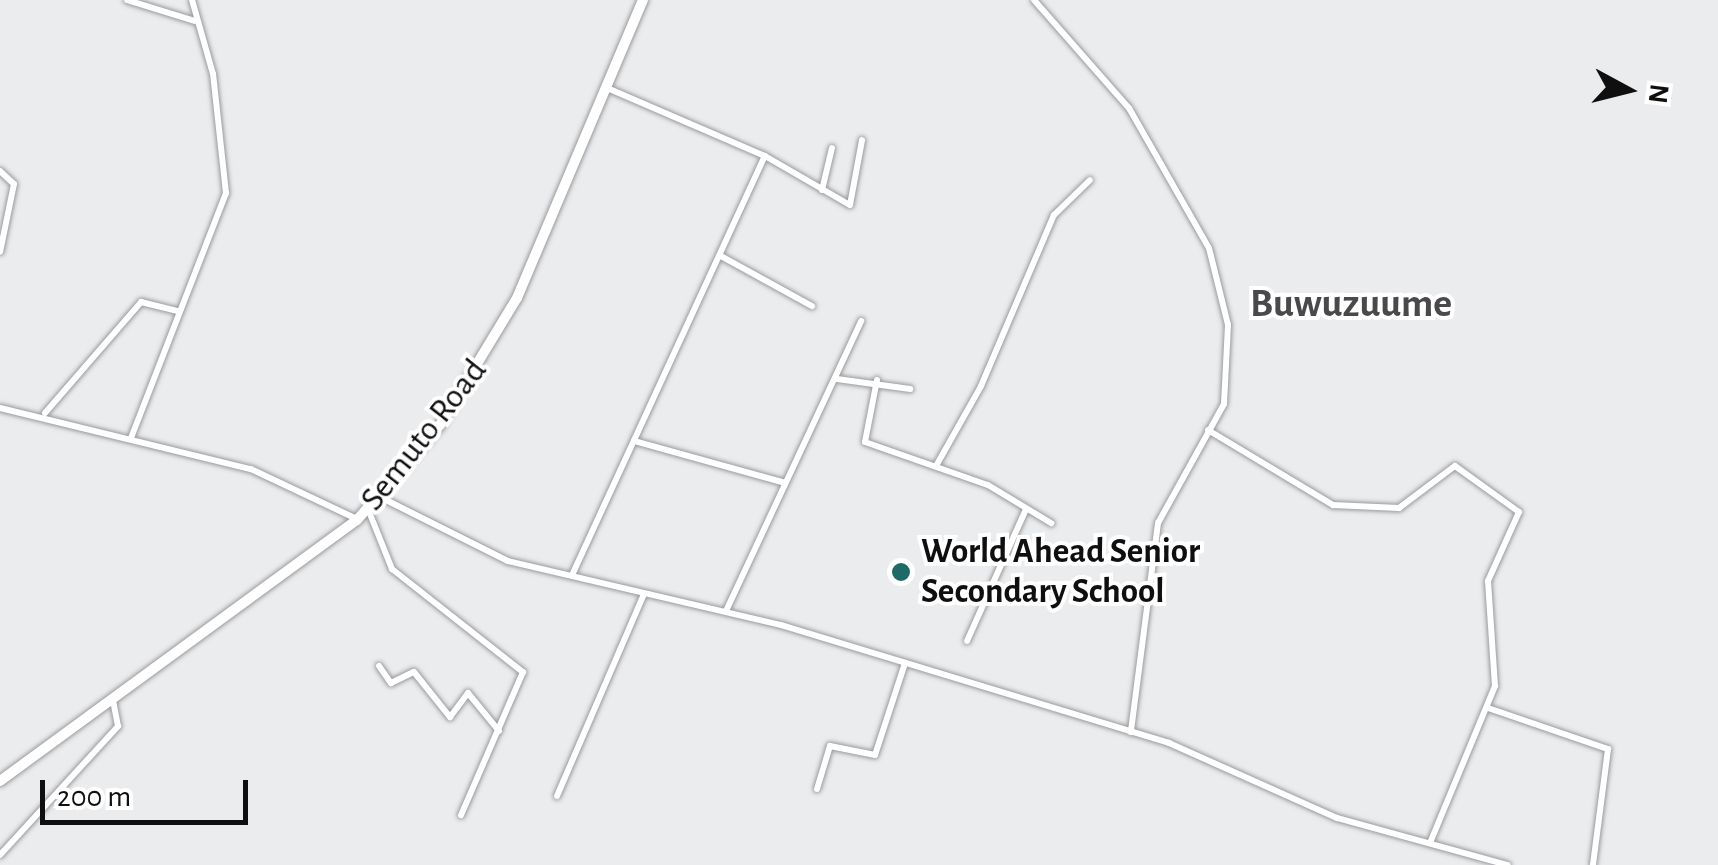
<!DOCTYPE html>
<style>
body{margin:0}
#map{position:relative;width:1718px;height:865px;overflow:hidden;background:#ebecee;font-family:"Alegreya Sans",sans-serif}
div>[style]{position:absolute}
.roads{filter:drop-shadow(0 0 2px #9a9b9d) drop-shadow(0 0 2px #9a9b9d)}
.minor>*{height:6px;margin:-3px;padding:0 3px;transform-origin:3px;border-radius:3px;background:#fff}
.secondary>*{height:10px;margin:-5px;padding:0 5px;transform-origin:5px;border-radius:5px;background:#fff}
.dots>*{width:28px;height:28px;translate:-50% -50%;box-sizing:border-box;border:5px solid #fff;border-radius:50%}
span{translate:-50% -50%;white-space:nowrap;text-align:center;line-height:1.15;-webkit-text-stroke:8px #fff;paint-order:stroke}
.street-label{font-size:35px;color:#0f0f10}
.poi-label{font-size:35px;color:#0f0f10;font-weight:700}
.left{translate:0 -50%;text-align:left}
.quarter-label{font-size:40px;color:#49494b;font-weight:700}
.north{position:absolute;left:1578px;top:40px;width:100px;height:100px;-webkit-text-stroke:8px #fff;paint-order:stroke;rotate:97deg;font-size:28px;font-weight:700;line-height:40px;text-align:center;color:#0f0f10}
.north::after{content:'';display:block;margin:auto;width:35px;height:45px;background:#0f0f10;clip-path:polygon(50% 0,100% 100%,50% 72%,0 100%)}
.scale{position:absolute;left:40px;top:780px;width:208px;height:45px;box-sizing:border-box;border:5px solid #0f0f10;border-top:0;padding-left:12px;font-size:30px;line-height:35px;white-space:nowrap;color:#0f0f10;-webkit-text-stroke:8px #fff;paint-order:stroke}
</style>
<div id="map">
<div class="roads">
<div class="minor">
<div style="left:127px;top:0;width:71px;rotate:17.2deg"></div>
<div style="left:1034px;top:0;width:144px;rotate:48.7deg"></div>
<div style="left:1129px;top:108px;width:161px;rotate:60.3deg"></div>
<div style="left:1209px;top:248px;width:79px;rotate:76.1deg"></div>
<div style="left:1228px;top:325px;width:79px;rotate:92.9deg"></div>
<div style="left:1224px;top:404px;width:136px;rotate:119deg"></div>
<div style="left:1158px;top:523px;width:211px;rotate:97.4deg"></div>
<div style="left:607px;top:88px;width:172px;rotate:23.3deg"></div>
<div style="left:765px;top:156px;width:98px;rotate:30deg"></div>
<div style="left:850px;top:205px;width:66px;rotate:-79.5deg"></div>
<div style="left:0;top:171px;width:19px;rotate:43deg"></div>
<div style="left:14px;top:184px;width:69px;rotate:101.6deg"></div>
<div style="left:822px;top:190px;width:43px;rotate:-76.6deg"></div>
<div style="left:721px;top:256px;width:104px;rotate:28.8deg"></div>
<div style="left:837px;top:379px;width:74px;rotate:7.8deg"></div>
<div style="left:877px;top:380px;width:63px;rotate:101deg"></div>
<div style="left:865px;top:442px;width:130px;rotate:19.3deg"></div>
<div style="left:988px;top:485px;width:74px;rotate:31.1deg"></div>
<div style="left:0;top:408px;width:258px;rotate:13.7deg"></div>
<div style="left:251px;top:469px;width:117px;rotate:25.3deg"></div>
<div style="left:45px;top:413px;width:147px;rotate:-49.1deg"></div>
<div style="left:141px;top:302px;width:38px;rotate:14deg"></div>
<div style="left:1208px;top:430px;width:146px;rotate:31deg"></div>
<div style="left:1333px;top:505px;width:66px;rotate:2.6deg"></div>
<div style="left:1399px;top:508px;width:70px;rotate:-36.9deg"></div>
<div style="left:1455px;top:466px;width:79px;rotate:35.7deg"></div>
<div style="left:1519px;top:512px;width:76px;rotate:114.2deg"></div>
<div style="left:1488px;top:581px;width:105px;rotate:86.2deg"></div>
<div style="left:1495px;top:686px;width:170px;rotate:112.5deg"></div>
<div style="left:131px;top:438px;width:263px;rotate:-68.8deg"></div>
<div style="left:226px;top:193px;width:120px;rotate:-96.2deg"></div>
<div style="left:213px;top:74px;width:77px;rotate:-105.8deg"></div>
<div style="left:634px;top:441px;width:157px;rotate:15.5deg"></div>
<div style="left:936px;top:466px;width:92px;rotate:-60.6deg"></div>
<div style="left:981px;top:386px;width:186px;rotate:-66.9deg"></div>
<div style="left:1054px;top:215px;width:50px;rotate:-44.2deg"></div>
<div style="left:380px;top:497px;width:143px;rotate:26.6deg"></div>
<div style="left:508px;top:561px;width:280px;rotate:13.2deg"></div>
<div style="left:781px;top:625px;width:406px;rotate:16.9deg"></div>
<div style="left:1169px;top:743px;width:184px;rotate:24.1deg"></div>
<div style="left:1337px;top:818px;width:177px;rotate:15.4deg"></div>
<div style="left:368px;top:509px;width:65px;rotate:68.2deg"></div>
<div style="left:392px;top:569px;width:167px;rotate:38.2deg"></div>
<div style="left:523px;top:672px;width:156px;rotate:113.4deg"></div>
<div style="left:573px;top:573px;width:459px;rotate:-65.3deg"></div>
<div style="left:726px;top:611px;width:320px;rotate:-65deg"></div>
<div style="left:967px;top:641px;width:145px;rotate:-65.9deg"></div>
<div style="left:379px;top:666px;width:21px;rotate:55deg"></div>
<div style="left:391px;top:683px;width:25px;rotate:-26deg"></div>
<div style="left:414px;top:672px;width:58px;rotate:51.3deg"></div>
<div style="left:450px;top:717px;width:30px;rotate:-53deg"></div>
<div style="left:468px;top:693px;width:49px;rotate:50.8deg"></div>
<div style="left:1488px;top:708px;width:127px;rotate:18.9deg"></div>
<div style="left:1608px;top:749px;width:117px;rotate:97.4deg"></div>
<div style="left:817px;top:789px;width:45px;rotate:-73.2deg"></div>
<div style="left:830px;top:746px;width:46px;rotate:11.3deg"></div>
<div style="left:875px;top:755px;width:97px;rotate:-71.9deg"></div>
<div style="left:557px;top:796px;width:220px;rotate:-66.7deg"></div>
<div style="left:0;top:855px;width:175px;rotate:-47.5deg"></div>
<div style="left:118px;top:726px;width:25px;rotate:-101deg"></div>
</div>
<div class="secondary">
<div style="left:0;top:781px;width:442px;rotate:-36.2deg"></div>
<div style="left:357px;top:520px;width:126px;rotate:-48.9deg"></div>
<div style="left:440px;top:425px;width:149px;rotate:-58.8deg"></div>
<div style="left:517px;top:298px;width:324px;rotate:-67.1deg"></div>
</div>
</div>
<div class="dots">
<div style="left:901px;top:572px;background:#1e6a67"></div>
</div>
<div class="street-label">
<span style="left:424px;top:435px;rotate:-52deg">Semuto Road</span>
</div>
<div class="poi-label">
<span class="left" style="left:921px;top:572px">World Ahead Senior<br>Secondary School</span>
</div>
<div class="quarter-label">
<span style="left:1351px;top:304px">Buwuzuume</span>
</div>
<div class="north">N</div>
<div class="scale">200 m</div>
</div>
